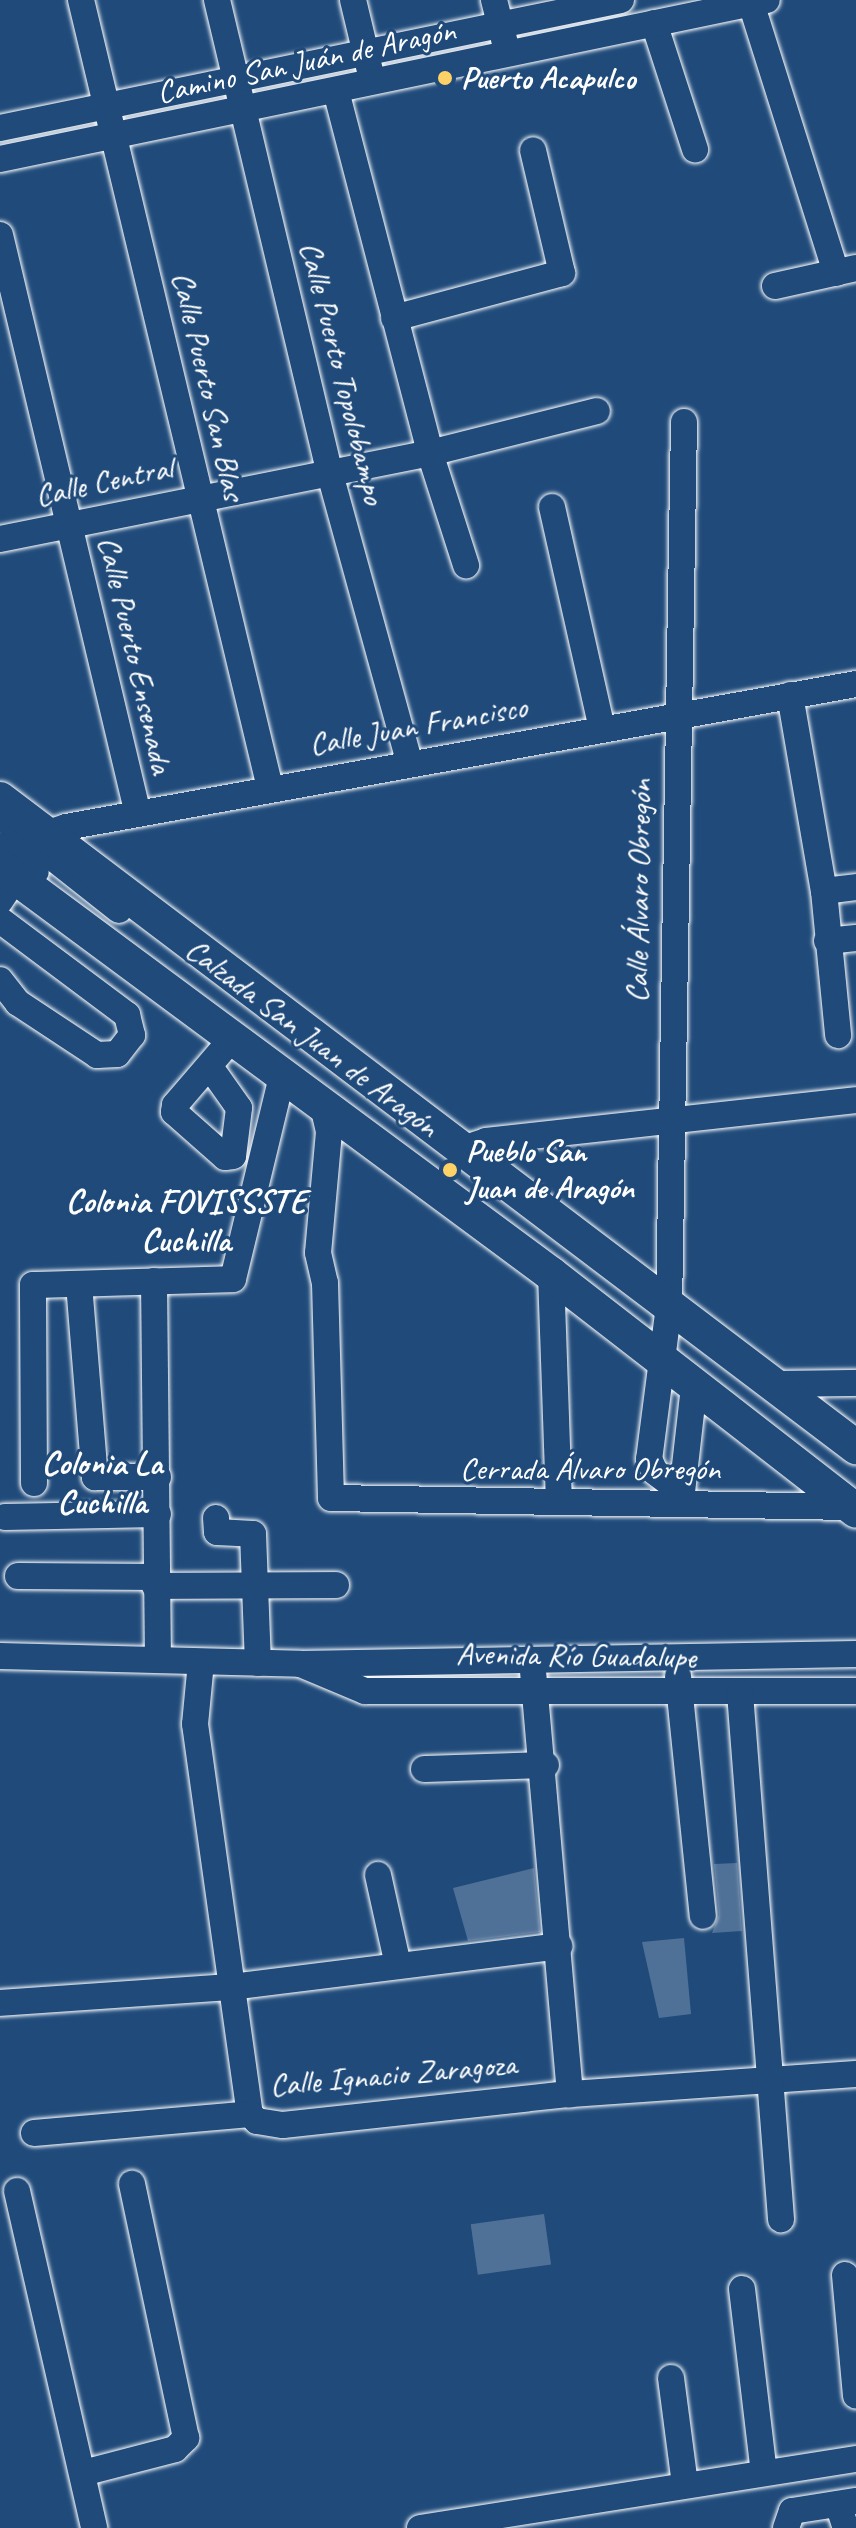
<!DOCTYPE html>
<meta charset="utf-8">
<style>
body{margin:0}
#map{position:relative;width:856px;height:2528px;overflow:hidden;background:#1f4a7a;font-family:Caveat,sans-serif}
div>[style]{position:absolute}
.building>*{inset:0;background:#507197;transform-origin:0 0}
.roads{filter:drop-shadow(0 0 2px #fff) drop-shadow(0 0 2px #fff)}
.minor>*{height:26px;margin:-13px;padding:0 13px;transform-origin:13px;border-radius:13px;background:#1f4a7a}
.major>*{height:34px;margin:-17px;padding:0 17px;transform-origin:17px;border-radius:17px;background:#1f4a7a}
.dots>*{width:22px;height:22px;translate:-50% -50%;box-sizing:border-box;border:4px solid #1f4a7a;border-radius:50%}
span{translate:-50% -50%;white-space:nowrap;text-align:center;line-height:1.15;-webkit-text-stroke:6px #1f4a7a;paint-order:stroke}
.street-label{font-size:32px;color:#fff}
.poi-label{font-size:32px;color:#fff;font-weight:700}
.left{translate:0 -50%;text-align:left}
.neighbourhood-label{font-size:34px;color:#fff;font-weight:700}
</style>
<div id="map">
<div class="building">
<div style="clip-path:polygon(737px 1863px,742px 1931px,712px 1933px,719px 1915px,714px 1864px)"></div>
<div style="clip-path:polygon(534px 1868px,540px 1932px,468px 1941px,453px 1888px)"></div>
<div style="clip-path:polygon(684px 1938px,691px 2014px,659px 2018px,642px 1942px)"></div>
<div style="left:544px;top:2214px;width:51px;height:74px;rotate:82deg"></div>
</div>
<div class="roads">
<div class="minor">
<div style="left:81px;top:0;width:810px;rotate:76.51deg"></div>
<div style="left:217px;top:0;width:487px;rotate:76.6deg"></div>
<div style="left:330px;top:474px;width:297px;rotate:74.6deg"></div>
<div style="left:353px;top:0;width:73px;rotate:76.5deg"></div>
<div style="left:494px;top:0;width:44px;rotate:75.7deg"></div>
<div style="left:751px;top:3px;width:283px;rotate:72.5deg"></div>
<div style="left:654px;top:23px;width:133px;rotate:72deg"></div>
<div style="left:336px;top:91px;width:374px;rotate:75.4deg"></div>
<div style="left:430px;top:453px;width:118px;rotate:72.2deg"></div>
<div style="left:0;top:128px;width:634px;rotate:-11.65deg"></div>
<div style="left:0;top:159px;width:783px;rotate:-11.71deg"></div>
<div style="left:0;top:235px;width:591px;rotate:76.6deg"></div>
<div style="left:775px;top:286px;width:83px;rotate:-12.5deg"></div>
<div style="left:394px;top:318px;width:174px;rotate:-15deg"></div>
<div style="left:562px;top:273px;width:126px;rotate:-103.3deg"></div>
<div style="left:684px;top:422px;width:884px;rotate:90.97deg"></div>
<div style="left:669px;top:1306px;width:154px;rotate:97.4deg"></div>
<div style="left:649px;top:1459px;width:14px;rotate:65deg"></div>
<div style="left:655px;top:1472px;width:34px;rotate:37deg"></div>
<div style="left:682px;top:1492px;width:107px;rotate:-83.5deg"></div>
<div style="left:552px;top:507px;width:227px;rotate:77.3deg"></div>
<div style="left:0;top:539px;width:439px;rotate:-11.3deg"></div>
<div style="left:430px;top:453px;width:172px;rotate:-14.1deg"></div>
<div style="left:790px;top:695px;width:199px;rotate:80.2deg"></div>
<div style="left:824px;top:891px;width:145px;rotate:84.4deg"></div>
<div style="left:5px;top:820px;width:145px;rotate:38.3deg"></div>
<div style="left:0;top:846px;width:44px;rotate:35.8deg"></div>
<div style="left:824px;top:891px;width:32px;rotate:-7deg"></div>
<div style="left:0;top:901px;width:81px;rotate:-56.1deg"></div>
<div style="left:45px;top:834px;width:22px;rotate:-18deg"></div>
<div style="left:66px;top:827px;width:803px;rotate:-10.26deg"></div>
<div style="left:0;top:920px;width:159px;rotate:36.8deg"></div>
<div style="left:127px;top:1015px;width:21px;rotate:76deg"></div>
<div style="left:132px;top:1035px;width:24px;rotate:128deg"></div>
<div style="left:117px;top:1054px;width:20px;rotate:177deg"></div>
<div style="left:97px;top:1055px;width:95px;rotate:-146.6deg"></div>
<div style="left:18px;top:1003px;width:29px;rotate:-128deg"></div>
<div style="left:827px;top:941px;width:29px;rotate:-6deg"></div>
<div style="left:210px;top:1067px;width:50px;rotate:54.7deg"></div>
<div style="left:239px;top:1108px;width:48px;rotate:97.1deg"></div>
<div style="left:233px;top:1156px;width:8px;rotate:173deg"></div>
<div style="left:225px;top:1157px;width:68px;rotate:-138.6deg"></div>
<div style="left:174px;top:1112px;width:7px;rotate:-82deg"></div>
<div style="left:175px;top:1105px;width:86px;rotate:-49.3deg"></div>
<div style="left:324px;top:1110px;width:23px;rotate:77deg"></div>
<div style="left:329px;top:1132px;width:121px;rotate:95.2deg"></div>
<div style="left:318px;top:1253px;width:31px;rotate:77deg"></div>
<div style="left:325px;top:1283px;width:215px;rotate:88.4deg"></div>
<div style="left:331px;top:1498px;width:519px;rotate:0.99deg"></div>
<div style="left:459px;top:1150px;width:28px;rotate:-18deg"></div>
<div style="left:486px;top:1141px;width:372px;rotate:-6.3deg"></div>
<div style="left:551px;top:1274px;width:227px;rotate:88deg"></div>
<div style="left:154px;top:1281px;width:378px;rotate:89.4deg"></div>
<div style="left:79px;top:1284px;width:194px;rotate:85.3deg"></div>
<div style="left:95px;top:1477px;width:63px"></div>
<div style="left:772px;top:1384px;width:84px;rotate:-0.7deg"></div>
<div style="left:34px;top:1483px;width:198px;rotate:-90.3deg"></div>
<div style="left:33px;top:1285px;width:200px;rotate:-1.7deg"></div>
<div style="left:233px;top:1279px;width:208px;rotate:-76.4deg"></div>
<div style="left:5px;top:1517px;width:153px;rotate:-1.1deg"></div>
<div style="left:216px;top:1518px;width:14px;rotate:86deg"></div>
<div style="left:217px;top:1532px;width:36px;rotate:3deg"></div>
<div style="left:253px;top:1534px;width:129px;rotate:87.8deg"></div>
<div style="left:18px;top:1576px;width:138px;rotate:0.4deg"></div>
<div style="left:155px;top:1586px;width:181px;rotate:-0.3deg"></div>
<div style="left:0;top:1656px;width:300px;rotate:1.5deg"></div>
<div style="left:300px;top:1664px;width:556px;rotate:-1.03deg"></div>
<div style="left:201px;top:1662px;width:62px;rotate:95.5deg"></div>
<div style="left:195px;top:1724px;width:394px;rotate:82deg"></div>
<div style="left:250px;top:2114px;width:10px;rotate:45deg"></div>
<div style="left:257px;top:2121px;width:26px;rotate:9deg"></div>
<div style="left:283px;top:2125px;width:289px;rotate:-6.2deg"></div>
<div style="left:570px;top:2094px;width:287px;rotate:-4deg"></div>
<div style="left:303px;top:1665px;width:67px;rotate:22.8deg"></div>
<div style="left:365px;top:1691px;width:491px"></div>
<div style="left:533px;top:1671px;width:425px;rotate:85deg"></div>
<div style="left:678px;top:1676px;width:241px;rotate:84.1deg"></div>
<div style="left:740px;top:1693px;width:528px;rotate:85.54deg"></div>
<div style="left:424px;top:1769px;width:122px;rotate:-1.9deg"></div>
<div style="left:378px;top:1875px;width:88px;rotate:77.5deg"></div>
<div style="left:0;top:2003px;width:232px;rotate:-4deg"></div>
<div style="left:231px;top:1987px;width:331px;rotate:-7.1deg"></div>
<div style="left:34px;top:2133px;width:217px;rotate:-5deg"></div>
<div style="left:17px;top:2191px;width:346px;rotate:77.1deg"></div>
<div style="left:845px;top:2275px;width:121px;rotate:84.8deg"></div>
<div style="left:742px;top:2289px;width:185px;rotate:83.2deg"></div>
<div style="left:671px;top:2378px;width:108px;rotate:82.5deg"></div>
<div style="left:83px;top:2473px;width:95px;rotate:-14.6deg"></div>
<div style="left:175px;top:2449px;width:16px;rotate:-45deg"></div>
<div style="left:186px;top:2438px;width:260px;rotate:-102deg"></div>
<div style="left:838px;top:2504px;width:25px;rotate:72deg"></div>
<div style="left:420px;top:2528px;width:441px;rotate:-9deg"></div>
<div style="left:786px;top:2528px;width:18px;rotate:-71deg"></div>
<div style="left:792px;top:2511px;width:65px;rotate:-8.9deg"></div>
</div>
<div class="major">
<div style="left:0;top:799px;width:1074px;rotate:37.13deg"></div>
<div style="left:0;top:866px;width:686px;rotate:36.52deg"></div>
<div style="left:551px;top:1274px;width:386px;rotate:37.8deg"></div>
</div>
</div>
<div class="dots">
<div style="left:445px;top:78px;background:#ffd166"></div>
<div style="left:450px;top:1170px;background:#ffd166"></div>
</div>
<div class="street-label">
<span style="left:306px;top:62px;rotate:-12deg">Camino San Juán de Aragón</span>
<span style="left:342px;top:373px;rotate:76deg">Calle Puerto Topolobampo</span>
<span style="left:208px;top:386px;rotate:77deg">Calle Puerto San Blas</span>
<span style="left:104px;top:482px;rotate:-12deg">Calle Central</span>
<span style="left:135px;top:655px;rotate:77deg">Calle Puerto Ensenada</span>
<span style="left:418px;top:726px;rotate:-10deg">Calle Juan Francisco</span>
<span style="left:639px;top:891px;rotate:-89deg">Calle Álvaro Obregón</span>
<span style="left:312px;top:1038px;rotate:37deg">Calzada San Juan de Aragón</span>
<span style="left:590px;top:1469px">Cerrada Álvaro Obregón</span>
<span style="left:576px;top:1656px;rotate:1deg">Avenida Río Guadalupe</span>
<span style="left:393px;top:2075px;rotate:-5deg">Calle Ignacio Zaragoza</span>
</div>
<div class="poi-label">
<span class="left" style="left:461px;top:78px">Puerto Acapulco</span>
<span class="left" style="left:466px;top:1170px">Pueblo San<br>Juan de Aragón</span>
</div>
<div class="neighbourhood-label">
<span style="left:186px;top:1220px">Colonia FOVISSSTE<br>Cuchilla</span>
<span style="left:102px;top:1482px">Colonia La<br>Cuchilla</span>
</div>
</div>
